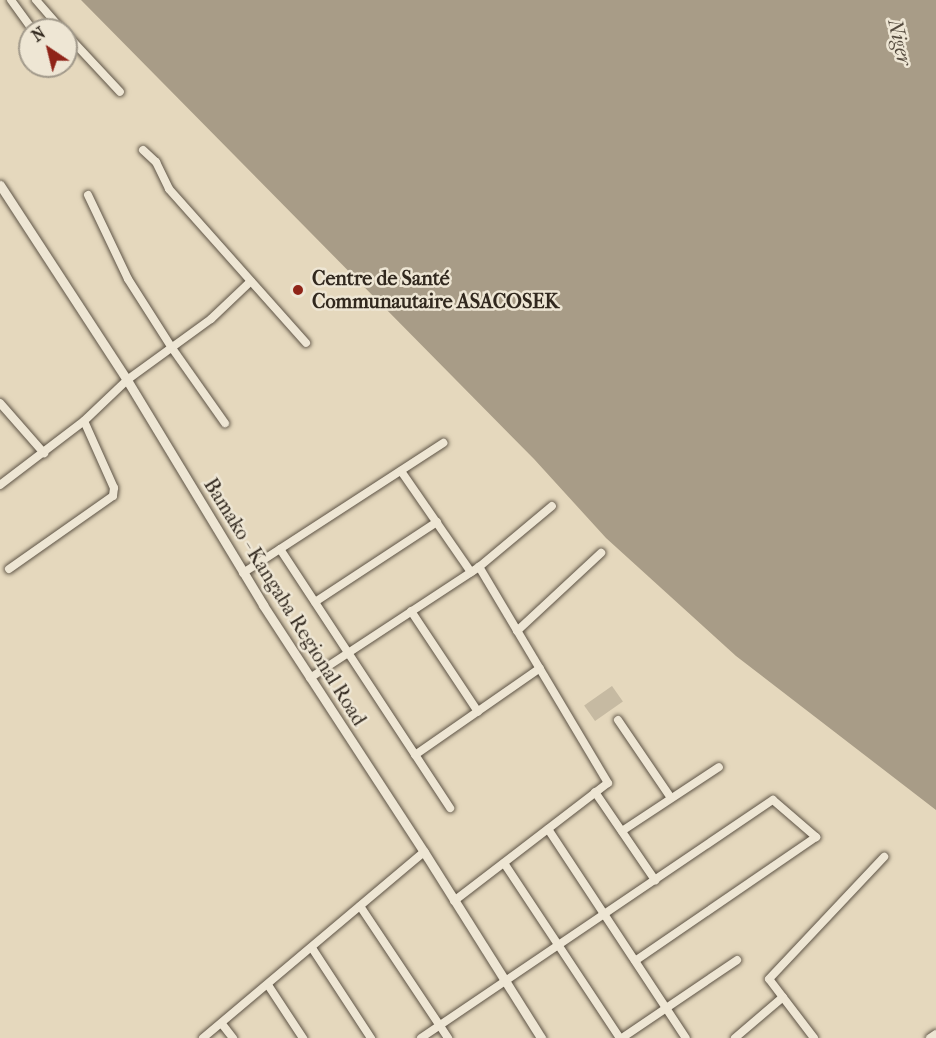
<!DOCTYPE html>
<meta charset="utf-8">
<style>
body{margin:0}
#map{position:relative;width:936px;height:1038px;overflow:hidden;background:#e5d8bd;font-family:"IM FELL French Canon",serif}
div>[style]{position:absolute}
.green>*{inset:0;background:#c6baa2;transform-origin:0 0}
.water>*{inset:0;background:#a89c87}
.roads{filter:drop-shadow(0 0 2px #5e5446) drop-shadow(0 0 2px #5e5446)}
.minor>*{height:8px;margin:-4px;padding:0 4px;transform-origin:4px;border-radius:4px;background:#eee6d4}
.tertiary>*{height:9px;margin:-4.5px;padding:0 4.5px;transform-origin:4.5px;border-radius:4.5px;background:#eee6d4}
.dots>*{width:16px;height:16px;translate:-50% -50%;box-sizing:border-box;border:3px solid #eee6d4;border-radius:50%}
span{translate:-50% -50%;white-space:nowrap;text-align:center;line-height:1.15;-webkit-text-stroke:5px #eee6d4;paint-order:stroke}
.poi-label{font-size:20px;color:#31281e;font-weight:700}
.left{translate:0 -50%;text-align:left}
.street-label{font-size:20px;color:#31281e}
.water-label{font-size:21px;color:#554b3e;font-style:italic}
.north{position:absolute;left:18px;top:18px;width:60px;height:60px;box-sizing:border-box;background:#eee6d4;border:2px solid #a29a8b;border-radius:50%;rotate:325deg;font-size:16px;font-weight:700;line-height:24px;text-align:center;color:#31281e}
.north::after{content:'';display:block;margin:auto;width:21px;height:27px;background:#8f2418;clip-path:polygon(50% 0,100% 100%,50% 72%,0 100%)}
</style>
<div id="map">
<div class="green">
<div style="left:612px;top:686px;width:19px;height:34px;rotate:55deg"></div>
</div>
<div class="water">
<div style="clip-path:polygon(81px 0,936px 0,936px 810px,736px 656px,606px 538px,534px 459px)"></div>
</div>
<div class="roads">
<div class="minor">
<div style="left:11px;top:0;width:31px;rotate:54deg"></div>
<div style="left:36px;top:0;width:40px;rotate:49deg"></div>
<div style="left:66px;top:34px;width:79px;rotate:47deg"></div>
<div style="left:143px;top:150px;width:18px;rotate:43deg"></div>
<div style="left:156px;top:162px;width:30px;rotate:64deg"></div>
<div style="left:169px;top:189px;width:206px;rotate:48.3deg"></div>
<div style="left:88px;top:195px;width:93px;rotate:64.5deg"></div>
<div style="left:128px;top:279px;width:82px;rotate:57.5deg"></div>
<div style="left:172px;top:348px;width:92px;rotate:54.8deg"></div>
<div style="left:0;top:403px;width:67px;rotate:48.7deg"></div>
<div style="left:401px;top:471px;width:123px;rotate:55.3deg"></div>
<div style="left:0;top:485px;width:106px;rotate:-37.3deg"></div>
<div style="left:84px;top:421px;width:59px;rotate:-43.6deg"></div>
<div style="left:127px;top:380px;width:104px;rotate:-36deg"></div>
<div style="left:211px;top:319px;width:55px;rotate:-43.5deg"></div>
<div style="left:280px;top:549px;width:310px;rotate:56.7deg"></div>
<div style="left:9px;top:569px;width:127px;rotate:-35.1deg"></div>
<div style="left:113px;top:496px;width:8px;rotate:-83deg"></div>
<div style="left:114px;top:488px;width:73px;rotate:-114.1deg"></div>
<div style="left:243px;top:573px;width:239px;rotate:-33deg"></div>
<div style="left:315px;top:602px;width:146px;rotate:-33.3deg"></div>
<div style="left:411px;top:611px;width:121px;rotate:56.4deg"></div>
<div style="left:517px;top:631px;width:115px;rotate:-42.9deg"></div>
<div style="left:310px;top:678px;width:202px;rotate:-33.3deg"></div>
<div style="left:479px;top:567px;width:95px;rotate:-39.9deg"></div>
<div style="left:618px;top:720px;width:94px;rotate:55.8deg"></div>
<div style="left:415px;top:755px;width:152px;rotate:-34.8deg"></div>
<div style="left:595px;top:792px;width:107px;rotate:55.7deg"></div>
<div style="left:548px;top:829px;width:250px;rotate:56.6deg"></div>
<div style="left:622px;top:831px;width:116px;rotate:-33.4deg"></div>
<div style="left:504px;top:863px;width:210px;rotate:56.5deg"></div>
<div style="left:454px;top:901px;width:194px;rotate:-37.5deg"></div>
<div style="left:608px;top:783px;width:252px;rotate:-120.8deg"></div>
<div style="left:360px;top:906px;width:159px;rotate:56.3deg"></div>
<div style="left:312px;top:948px;width:108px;rotate:56.8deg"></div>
<div style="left:268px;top:985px;width:64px;rotate:56.6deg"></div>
<div style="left:222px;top:1024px;width:18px;rotate:52deg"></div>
<div style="left:203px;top:1038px;width:289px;rotate:-40.1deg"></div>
<div style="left:421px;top:1038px;width:425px;rotate:-34.1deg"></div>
<div style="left:773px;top:800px;width:57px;rotate:40.7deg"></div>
<div style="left:816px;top:837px;width:219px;rotate:145.6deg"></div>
<div style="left:622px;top:1038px;width:139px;rotate:-34.1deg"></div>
<div style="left:735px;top:1038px;width:63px;rotate:-40.5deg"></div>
<div style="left:814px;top:1038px;width:74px;rotate:-127.3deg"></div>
<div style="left:769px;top:979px;width:168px;rotate:-46.7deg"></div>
<div style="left:930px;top:1038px;width:7px;rotate:-34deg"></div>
</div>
<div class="tertiary">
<div style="left:0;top:185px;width:233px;rotate:56.9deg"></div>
<div style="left:127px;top:380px;width:263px;rotate:58.8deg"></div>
<div style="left:263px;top:605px;width:295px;rotate:56.9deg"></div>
<div style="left:424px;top:852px;width:220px;rotate:57.8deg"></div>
</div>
</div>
<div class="dots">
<div style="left:298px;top:290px;background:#8f2418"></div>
</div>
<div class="poi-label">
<span class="left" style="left:312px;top:290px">Centre de Santé<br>Communautaire ASACOSEK</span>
</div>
<div class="street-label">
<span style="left:285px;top:602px;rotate:58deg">Bamako - Kangaba Regional Road</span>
</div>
<div class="water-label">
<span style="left:900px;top:42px;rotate:77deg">Niger</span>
</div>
<div class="north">N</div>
</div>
